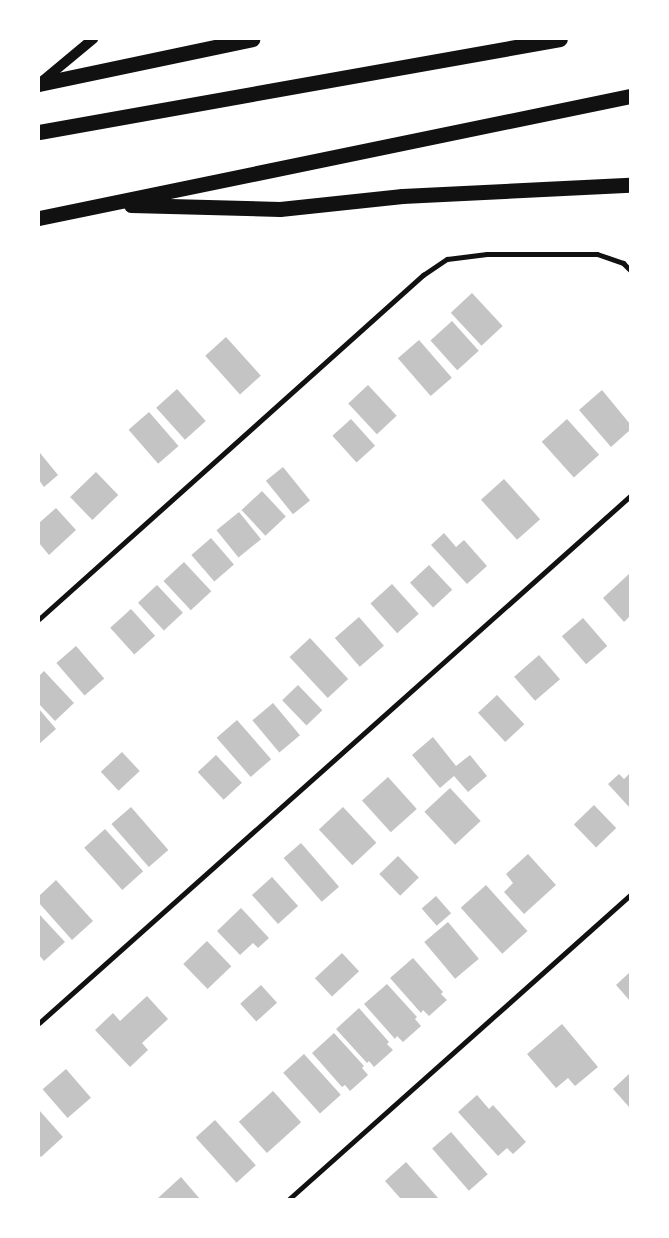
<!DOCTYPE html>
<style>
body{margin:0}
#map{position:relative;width:669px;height:1238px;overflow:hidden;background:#fff;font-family:"Golos Text",sans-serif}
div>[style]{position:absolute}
.building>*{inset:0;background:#c4c4c4;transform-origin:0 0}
.minor>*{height:5px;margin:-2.5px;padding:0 2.5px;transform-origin:2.5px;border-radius:2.5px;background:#111}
.secondary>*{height:10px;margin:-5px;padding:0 5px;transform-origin:5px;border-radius:5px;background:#111}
.motorway>*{height:15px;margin:-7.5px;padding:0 7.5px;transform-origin:7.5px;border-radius:7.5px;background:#111}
span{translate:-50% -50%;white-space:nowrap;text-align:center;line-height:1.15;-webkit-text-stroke:4.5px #fff;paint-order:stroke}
.frame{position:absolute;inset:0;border:40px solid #fff;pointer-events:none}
</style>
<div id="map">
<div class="building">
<div style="left:472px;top:293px;width:45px;height:29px;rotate:47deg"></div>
<div style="left:452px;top:321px;width:40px;height:29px;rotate:48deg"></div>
<div style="left:226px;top:337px;width:52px;height:28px;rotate:48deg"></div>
<div style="left:419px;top:340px;width:50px;height:28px;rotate:49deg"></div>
<div style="left:368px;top:385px;width:42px;height:27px;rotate:47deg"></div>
<div style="left:177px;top:389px;width:43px;height:28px;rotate:48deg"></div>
<div style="clip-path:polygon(602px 390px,630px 424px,630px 430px,611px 447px,579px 410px)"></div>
<div style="left:149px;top:412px;width:45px;height:27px;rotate:49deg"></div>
<div style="left:351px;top:419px;width:36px;height:25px;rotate:48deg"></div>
<div style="left:567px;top:419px;width:48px;height:34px;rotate:48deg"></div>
<div style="clip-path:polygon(40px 453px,58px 475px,44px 487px,39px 480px)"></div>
<div style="left:283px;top:467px;width:43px;height:22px;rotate:51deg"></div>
<div style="left:96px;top:472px;width:32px;height:36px;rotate:46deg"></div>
<div style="left:504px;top:479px;width:54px;height:31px;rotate:48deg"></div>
<div style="left:262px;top:491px;width:35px;height:28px;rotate:47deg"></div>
<div style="clip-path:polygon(56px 508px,76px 530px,49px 555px,39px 543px,39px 523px)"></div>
<div style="left:239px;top:512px;width:35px;height:29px;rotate:51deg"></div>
<div style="clip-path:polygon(444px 533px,456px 547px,464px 540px,487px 566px,467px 584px,431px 545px)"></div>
<div style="left:211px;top:538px;width:35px;height:26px;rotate:49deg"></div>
<div style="left:184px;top:562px;width:40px;height:28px;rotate:47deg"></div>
<div style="left:429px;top:565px;width:34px;height:26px;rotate:47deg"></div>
<div style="clip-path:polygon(630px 573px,630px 616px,624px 622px,603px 598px)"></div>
<div style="left:392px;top:584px;width:40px;height:29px;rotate:48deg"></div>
<div style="left:157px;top:585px;width:38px;height:26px;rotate:47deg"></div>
<div style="left:131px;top:609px;width:36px;height:28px;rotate:48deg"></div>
<div style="left:359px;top:617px;width:38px;height:32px;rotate:49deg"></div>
<div style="left:583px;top:618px;width:37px;height:28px;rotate:49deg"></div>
<div style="left:310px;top:638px;width:56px;height:28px;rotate:47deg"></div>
<div style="left:76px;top:646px;width:43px;height:26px;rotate:49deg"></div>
<div style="left:539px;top:655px;width:32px;height:33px;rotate:49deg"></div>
<div style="clip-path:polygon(44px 671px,74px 703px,55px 721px,39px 704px,39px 676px)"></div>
<div style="left:298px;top:685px;width:35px;height:22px;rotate:46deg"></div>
<div style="left:497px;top:695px;width:40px;height:26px;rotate:47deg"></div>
<div style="left:273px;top:703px;width:42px;height:27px;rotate:50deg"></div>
<div style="clip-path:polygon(39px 709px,56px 729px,39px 744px)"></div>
<div style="left:237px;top:720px;width:52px;height:27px;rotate:49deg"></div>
<div style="clip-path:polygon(433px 737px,456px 766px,470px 755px,487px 776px,468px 792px,454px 776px,440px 788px,412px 755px)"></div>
<div style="left:122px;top:752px;width:26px;height:29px;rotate:47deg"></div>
<div style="left:216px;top:755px;width:38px;height:25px;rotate:47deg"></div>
<div style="clip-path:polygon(630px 773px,630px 808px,608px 784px,619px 774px,624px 779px)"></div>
<div style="left:388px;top:777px;width:43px;height:35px;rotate:48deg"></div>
<div style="left:450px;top:788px;width:45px;height:35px;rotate:47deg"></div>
<div style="left:594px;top:805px;width:32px;height:28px;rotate:46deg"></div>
<div style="left:131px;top:807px;width:57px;height:26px;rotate:49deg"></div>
<div style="left:343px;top:807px;width:49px;height:33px;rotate:47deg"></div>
<div style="left:105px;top:829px;width:57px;height:28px;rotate:48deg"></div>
<div style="left:301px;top:843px;width:58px;height:23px;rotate:49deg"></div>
<div style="clip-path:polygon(528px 854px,556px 885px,524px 914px,504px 892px,513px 883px,506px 874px)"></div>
<div style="left:398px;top:856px;width:30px;height:26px;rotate:46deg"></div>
<div style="left:272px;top:877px;width:39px;height:27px;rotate:48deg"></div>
<div style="clip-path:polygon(56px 880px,93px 921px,72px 940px,39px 903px,39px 896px)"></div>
<div style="left:486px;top:885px;width:62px;height:34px;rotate:48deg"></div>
<div style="left:436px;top:896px;width:23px;height:19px;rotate:49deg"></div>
<div style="clip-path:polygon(241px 908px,269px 938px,258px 948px,253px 943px,240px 955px,217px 931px)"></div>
<div style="clip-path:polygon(39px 914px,65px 942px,44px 961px,39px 955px)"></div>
<div style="left:448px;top:922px;width:48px;height:31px;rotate:50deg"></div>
<div style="left:207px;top:941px;width:35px;height:33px;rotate:46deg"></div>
<div style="left:342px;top:953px;width:25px;height:37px;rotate:47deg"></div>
<div style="clip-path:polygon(413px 958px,443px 992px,441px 994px,447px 1000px,429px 1016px,423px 1010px,421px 1013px,390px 978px)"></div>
<div style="clip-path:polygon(630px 972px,630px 1001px,616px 985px)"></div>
<div style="clip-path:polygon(387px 984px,417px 1017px,415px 1019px,421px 1026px,403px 1042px,397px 1036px,395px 1039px,364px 1004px)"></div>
<div style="left:261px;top:985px;width:24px;height:28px;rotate:48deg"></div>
<div style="clip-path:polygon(147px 996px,168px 1019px,142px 1043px,148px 1050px,130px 1067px,95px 1030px,113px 1013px,120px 1021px)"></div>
<div style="clip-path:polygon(359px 1008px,389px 1042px,387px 1044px,393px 1050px,374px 1067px,369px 1061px,367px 1063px,336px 1029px)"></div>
<div style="clip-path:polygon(562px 1024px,598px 1067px,575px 1086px,568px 1078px,556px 1088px,527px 1054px)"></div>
<div style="clip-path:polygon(334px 1033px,364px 1066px,362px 1068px,368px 1075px,350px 1091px,345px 1085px,342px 1087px,312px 1053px)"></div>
<div style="left:304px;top:1054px;width:55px;height:28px;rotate:48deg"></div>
<div style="left:66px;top:1069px;width:38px;height:31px;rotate:49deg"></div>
<div style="clip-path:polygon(630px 1073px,630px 1108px,613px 1089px)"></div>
<div style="left:273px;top:1091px;width:42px;height:46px;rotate:48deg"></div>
<div style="clip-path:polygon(477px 1095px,489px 1109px,493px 1105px,526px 1142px,513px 1154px,507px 1148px,498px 1156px,458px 1112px)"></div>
<div style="clip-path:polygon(39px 1110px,63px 1137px,41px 1157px,39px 1155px)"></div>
<div style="left:215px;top:1120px;width:61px;height:26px;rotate:48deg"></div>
<div style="left:451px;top:1132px;width:56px;height:25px;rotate:49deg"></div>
<div style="clip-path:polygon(406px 1162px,439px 1199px,401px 1199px,385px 1181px)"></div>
<div style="clip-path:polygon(181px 1177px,200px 1199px,159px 1199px,158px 1198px)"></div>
</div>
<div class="minor">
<div style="left:39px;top:619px;width:516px;rotate:-41.86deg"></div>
<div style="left:423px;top:275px;width:29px;rotate:-34deg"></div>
<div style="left:447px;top:259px;width:40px;rotate:-7.1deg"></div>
<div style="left:487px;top:254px;width:110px"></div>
<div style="left:597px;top:254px;width:28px;rotate:19deg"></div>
<div style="left:623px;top:263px;width:10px;rotate:45deg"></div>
<div style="left:39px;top:1023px;width:792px;rotate:-41.72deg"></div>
<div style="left:289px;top:1199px;width:457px;rotate:-41.7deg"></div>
</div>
<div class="secondary">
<div style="left:40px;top:83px;width:69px;rotate:-39.7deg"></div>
</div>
<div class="motorway">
<div style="left:39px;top:84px;width:218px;rotate:-11.9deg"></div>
<div style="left:39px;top:132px;width:529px;rotate:-10.12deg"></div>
<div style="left:131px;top:205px;width:149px;rotate:1.5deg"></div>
<div style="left:280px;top:209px;width:123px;rotate:-6.1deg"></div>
<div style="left:402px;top:196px;width:228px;rotate:-2.8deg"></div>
<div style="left:39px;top:218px;width:603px;rotate:-11.66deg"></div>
</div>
<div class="frame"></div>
</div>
